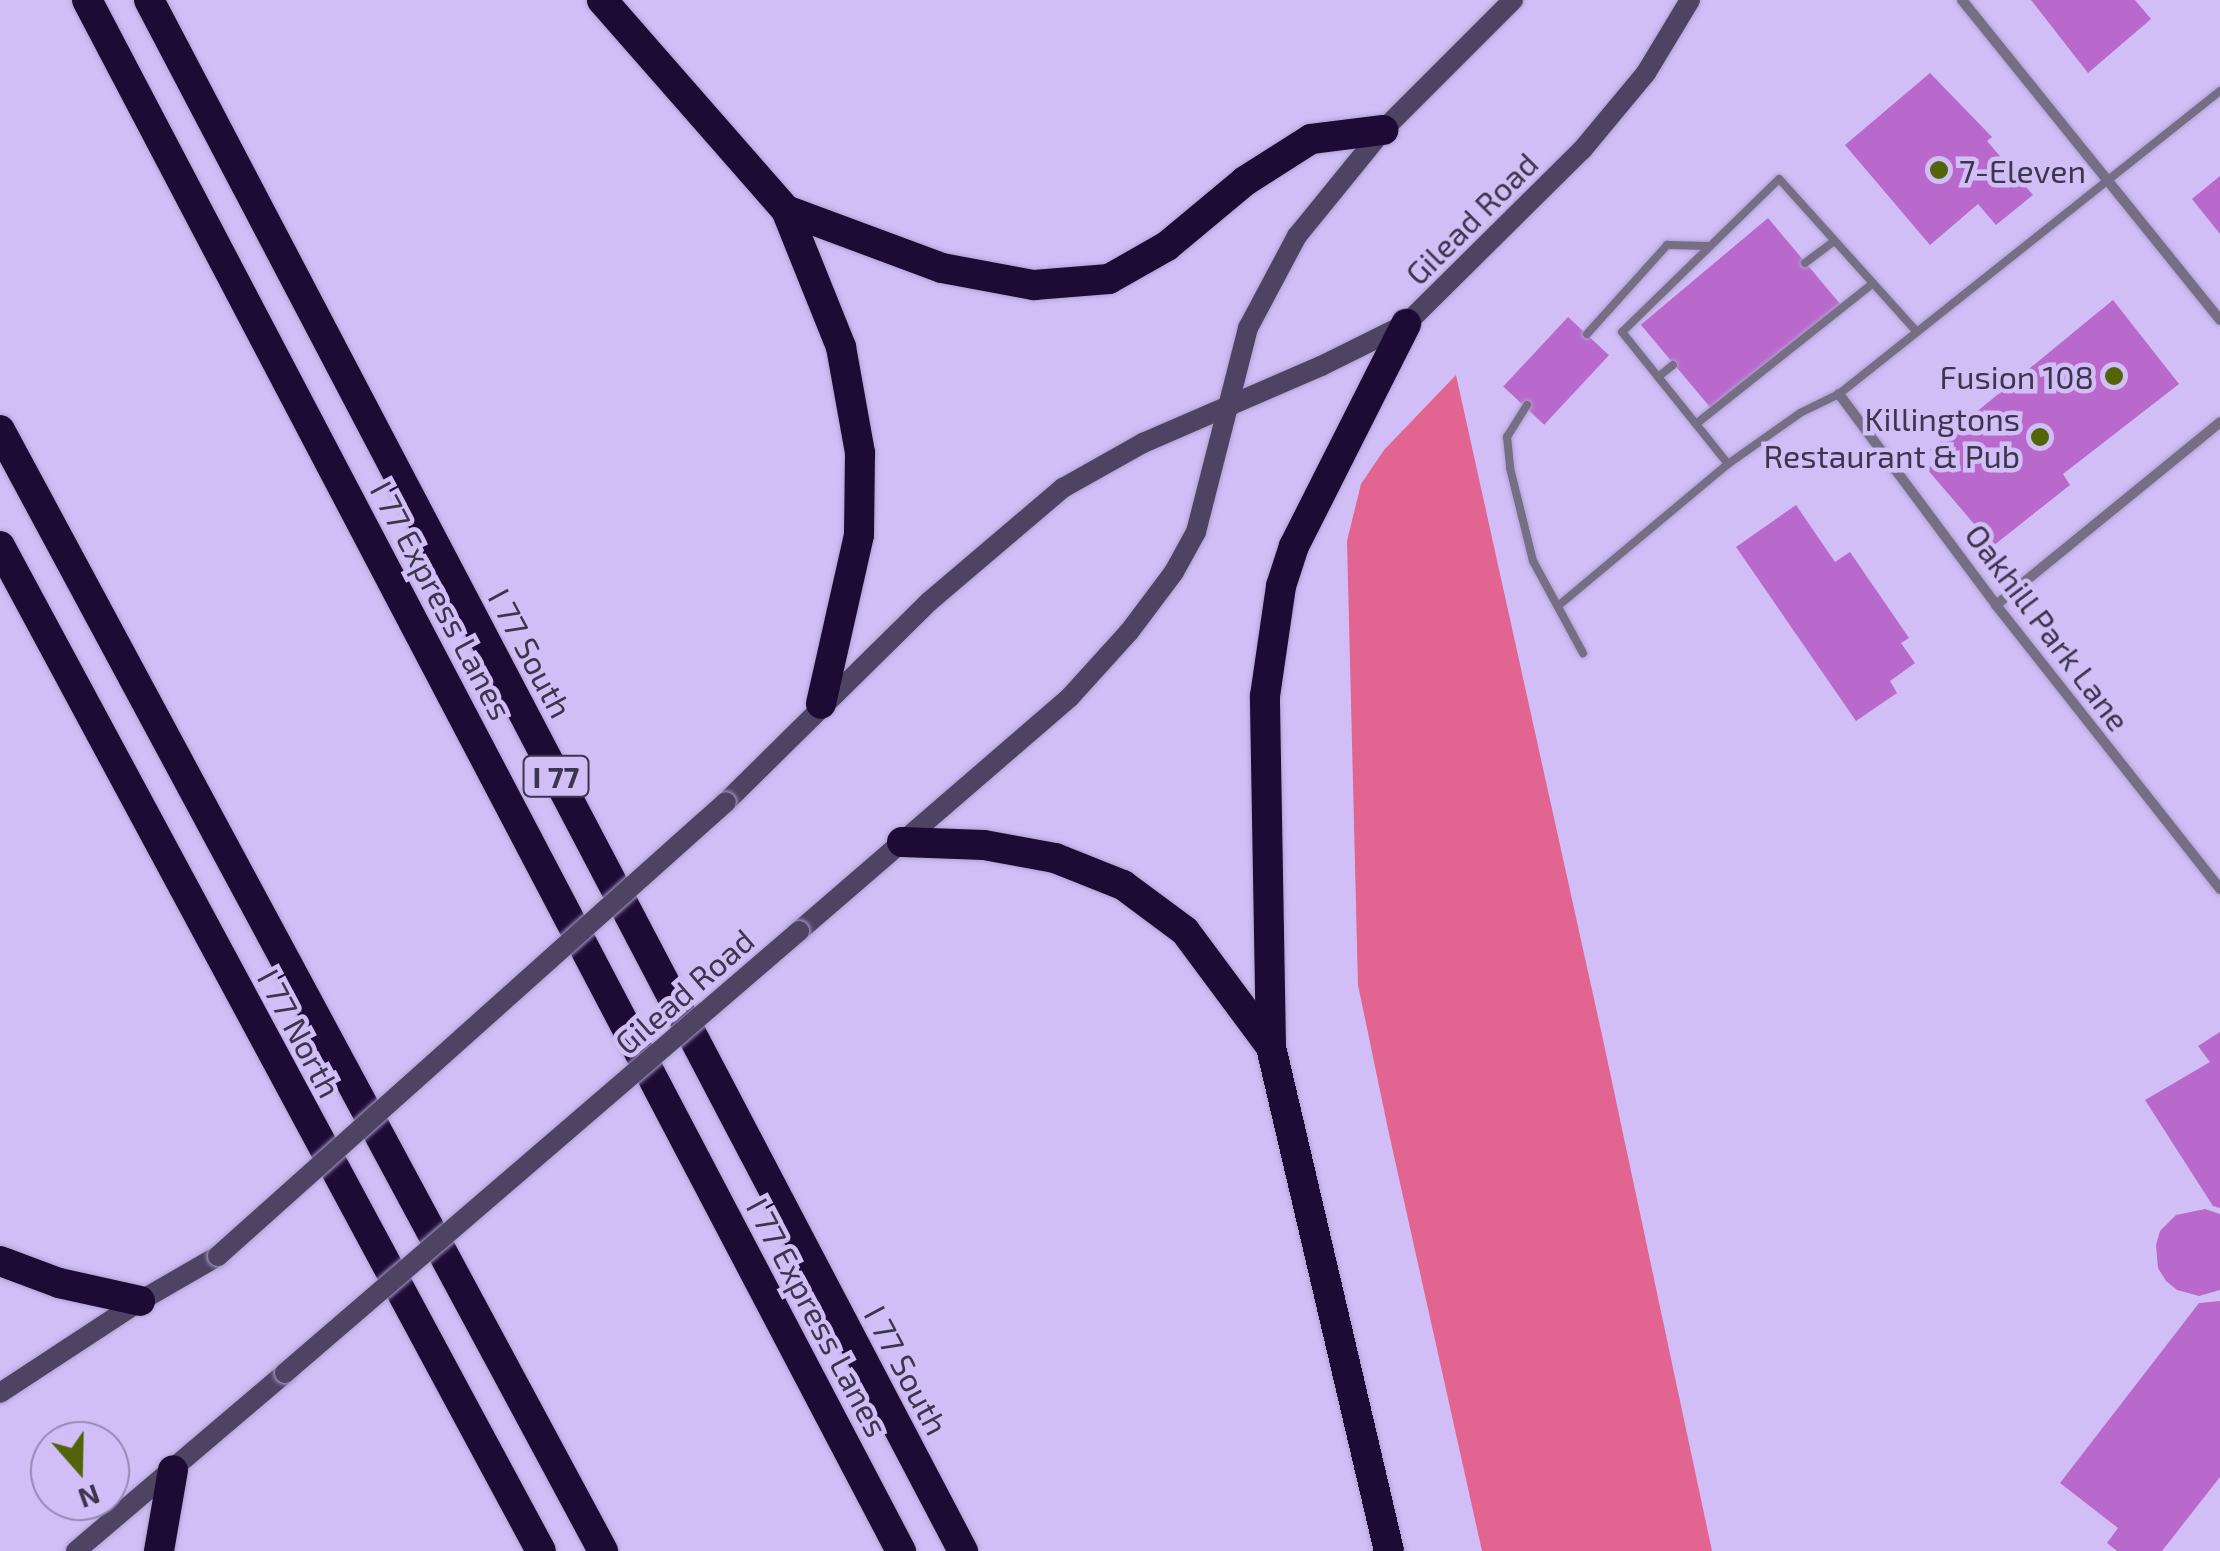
<!DOCTYPE html>
<style>
body{margin:0}
#map{position:relative;width:2220px;height:1551px;overflow:hidden;background:#d1bef7;font-family:"Exo 2",sans-serif}
div>[style]{position:absolute}
.forest>*{inset:0;background:#e26491}
.building>*{inset:0;background:#b969cb;transform-origin:0 0}
.roads{filter:drop-shadow(0 0 2px #b0a0d1) drop-shadow(0 0 2px #b0a0d1)}
.lane>*{height:8px;margin:-4px;padding:0 4px;transform-origin:4px;border-radius:4px;background:#756e85}
.street>*{height:10px;margin:-5px;padding:0 5px;transform-origin:5px;border-radius:5px;background:#756e85}
.secondary>*{height:20px;margin:-10px;padding:0 10px;transform-origin:10px;border-radius:10px;background:#4e4363}
.highway>*{height:30px;margin:-15px;padding:0 15px;transform-origin:15px;border-radius:15px;background:#1d0a35}
.bridges{filter:drop-shadow(0 0 2px #b0a0d1) drop-shadow(0 0 2px #b0a0d1)}
.secondary-bridge>*{height:20px;margin:-10px;padding:0 10px;transform-origin:10px;border-radius:10px;background:#4e4363}
.dots>*{width:28px;height:28px;translate:-50% -50%;box-sizing:border-box;border:5px solid #d1bef7;border-radius:50%}
span{translate:-50% -50%;white-space:nowrap;text-align:center;line-height:1.15;-webkit-text-stroke:9px #d1bef7;paint-order:stroke}
.shield-label span{padding:2px 8px;background:#d1bef7;border:2px solid;border-radius:8px;-webkit-text-stroke-width:0}
.shield-label{font-size:30px;color:#3d354c;font-weight:700}
.poi-label{font-size:32px;color:#3d354c}
.left{translate:0 -50%;text-align:left}
.right{translate:-100% -50%;text-align:right}
.street-label{font-size:32px;color:#3d354c}
.north{position:absolute;left:30px;top:1421px;width:100px;height:100px;box-sizing:border-box;background:#d1bef7;border:2px solid #9687b3;border-radius:50%;rotate:160deg;font-size:28px;font-weight:700;line-height:40px;text-align:center;color:#3d354c}
.north::after{content:'';display:block;margin:auto;width:35px;height:45px;background:#536308;clip-path:polygon(50% 0,100% 100%,50% 72%,0 100%)}
</style>
<div id="map">
<div class="forest">
<div style="clip-path:polygon(1456px 375px,1602px 1035px,1712px 1551px,1482px 1551px,1388px 1129px,1358px 985px,1347px 541px,1361px 484px,1384px 450px)"></div>
</div>
<div class="building">
<div style="clip-path:polygon(2031px 0,2135px 0,2151px 19px,2088px 73px)"></div>
<div style="clip-path:polygon(1930px 73px,1992px 137px,1987px 141px,2033px 195px,1996px 225px,1978px 204px,1930px 245px,1845px 145px)"></div>
<div style="clip-path:polygon(2220px 176px,2220px 234px,2192px 199px)"></div>
<div style="left:1768px;top:218px;width:113px;height:166px;rotate:50deg"></div>
<div style="clip-path:polygon(2113px 300px,2179px 384px,2063px 474px,2070px 485px,1993px 546px,1927px 469px,1939px 461px,1930px 450px)"></div>
<div style="left:1568px;top:317px;width:56px;height:95px;rotate:43deg"></div>
<div style="clip-path:polygon(1796px 505px,1835px 562px,1850px 552px,1909px 638px,1901px 643px,1915px 663px,1890px 681px,1897px 693px,1856px 721px,1736px 547px)"></div>
<div style="clip-path:polygon(2220px 1032px,2220px 1208px,2213px 1206px,2145px 1100px,2210px 1062px,2198px 1046px)"></div>
<div style="clip-path:polygon(2205px 1209px,2220px 1214px,2220px 1290px,2199px 1296px,2177px 1290px,2166px 1281px,2158px 1268px,2156px 1245px,2160px 1231px,2176px 1215px)"></div>
<div style="clip-path:polygon(2220px 1301px,2220px 1477px,2162px 1551px,2117px 1551px,2107px 1543px,2118px 1528px,2060px 1483px,2199px 1303px)"></div>
</div>
<div class="roads">
<div class="lane">
<div style="left:1805px;top:263px;width:36px;rotate:-37deg"></div>
<div style="left:1917px;top:332px;width:206px;rotate:-132deg"></div>
<div style="left:1779px;top:179px;width:219px;rotate:135.7deg"></div>
<div style="left:1622px;top:332px;width:169px;rotate:51.2deg"></div>
<div style="left:1728px;top:464px;width:88px;rotate:-35.3deg"></div>
<div style="left:1800px;top:413px;width:43px;rotate:-26deg"></div>
<div style="left:1839px;top:394px;width:100px;rotate:-38.5deg"></div>
<div style="left:1917px;top:332px;width:387px;rotate:-38.5deg"></div>
<div style="left:1587px;top:334px;width:120px;rotate:-48deg"></div>
<div style="left:1667px;top:245px;width:43px;rotate:1.3deg"></div>
<div style="left:1658px;top:377px;width:19px;rotate:-39deg"></div>
<div style="left:1527px;top:405px;width:38px;rotate:122deg"></div>
<div style="left:1507px;top:437px;width:31px;rotate:84deg"></div>
<div style="left:1510px;top:468px;width:96px;rotate:76.1deg"></div>
<div style="left:1533px;top:561px;width:105px;rotate:61.5deg"></div>
<div style="left:1696px;top:424px;width:226px;rotate:-38.5deg"></div>
<div style="left:1558px;top:606px;width:222px;rotate:-39.9deg"></div>
</div>
<div class="street">
<div style="left:1962px;top:0;width:411px;rotate:51.1deg"></div>
<div style="left:1839px;top:394px;width:263px;rotate:53.3deg"></div>
<div style="left:1996px;top:605px;width:362px;rotate:51.7deg"></div>
<div style="left:1996px;top:605px;width:289px;rotate:-39.2deg"></div>
</div>
<div class="secondary">
<div style="left:726px;top:802px;width:286px;rotate:-44.6deg"></div>
<div style="left:930px;top:601px;width:175px;rotate:-40.4deg"></div>
<div style="left:1063px;top:488px;width:92px;rotate:-29.4deg"></div>
<div style="left:1143px;top:443px;width:194px;rotate:-23.4deg"></div>
<div style="left:1321px;top:366px;width:95px;rotate:-26.3deg"></div>
<div style="left:1406px;top:324px;width:247px;rotate:-44.7deg"></div>
<div style="left:1582px;top:150px;width:100px;rotate:-50.3deg"></div>
<div style="left:1646px;top:73px;width:85px;rotate:-58.9deg"></div>
<div style="left:799px;top:931px;width:358px;rotate:-40.8deg"></div>
<div style="left:1070px;top:697px;width:88px;rotate:-47.8deg"></div>
<div style="left:1129px;top:632px;width:75px;rotate:-53.1deg"></div>
<div style="left:1174px;top:572px;width:46px;rotate:-61.2deg"></div>
<div style="left:1196px;top:532px;width:211px;rotate:-75.7deg"></div>
<div style="left:1248px;top:328px;width:104px;rotate:-62deg"></div>
<div style="left:1297px;top:236px;width:136px;rotate:-50.9deg"></div>
<div style="left:1383px;top:130px;width:184px;rotate:-45deg"></div>
<div style="left:0;top:1393px;width:168px;rotate:-33.3deg"></div>
<div style="left:140px;top:1301px;width:90px;rotate:-30deg"></div>
<div style="left:76px;top:1551px;width:275px;rotate:-40.4deg"></div>
</div>
<div class="highway">
<div style="left:87px;top:0;width:1752px;rotate:62.31deg"></div>
<div style="left:149px;top:0;width:1752px;rotate:62.31deg"></div>
<div style="left:602px;top:0;width:279px;rotate:48.8deg"></div>
<div style="left:786px;top:210px;width:148px;rotate:68.1deg"></div>
<div style="left:841px;top:347px;width:108px;rotate:79.8deg"></div>
<div style="left:860px;top:453px;width:82px;rotate:90.7deg"></div>
<div style="left:859px;top:535px;width:173px;rotate:102.7deg"></div>
<div style="left:786px;top:210px;width:166px;rotate:20.4deg"></div>
<div style="left:942px;top:268px;width:94px;rotate:10.5deg"></div>
<div style="left:1034px;top:285px;width:75px;rotate:-4.6deg"></div>
<div style="left:1109px;top:279px;width:67px;rotate:-29.6deg"></div>
<div style="left:1167px;top:246px;width:102px;rotate:-39.8deg"></div>
<div style="left:1245px;top:181px;width:78px;rotate:-32.5deg"></div>
<div style="left:1311px;top:139px;width:73px;rotate:-7.1deg"></div>
<div style="left:0;top:430px;width:1273px;rotate:61.72deg"></div>
<div style="left:0;top:546px;width:1141px;rotate:61.71deg"></div>
<div style="left:902px;top:842px;width:82px;rotate:2.1deg"></div>
<div style="left:984px;top:845px;width:72px;rotate:10.4deg"></div>
<div style="left:1055px;top:858px;width:73px;rotate:21.7deg"></div>
<div style="left:1123px;top:885px;width:77px;rotate:36.6deg"></div>
<div style="left:1185px;top:931px;width:144px;rotate:53.4deg"></div>
<div style="left:0;top:1261px;width:63px;rotate:20.4deg"></div>
<div style="left:59px;top:1283px;width:83px;rotate:12.5deg"></div>
<div style="left:159px;top:1551px;width:82px;rotate:-80.2deg"></div>
<div style="left:1389px;top:1551px;width:518px;rotate:-103.18deg"></div>
<div style="left:1271px;top:1047px;width:351px;rotate:-91deg"></div>
<div style="left:1265px;top:696px;width:111px;rotate:-81.7deg"></div>
<div style="left:1281px;top:586px;width:42px;rotate:-72deg"></div>
<div style="left:1294px;top:546px;width:249px;rotate:-63.2deg"></div>
</div>
</div>
<div class="bridges">
<div class="secondary-bridge">
<div style="left:218px;top:1256px;width:681px;rotate:-41.79deg"></div>
<div style="left:285px;top:1373px;width:678px;rotate:-40.69deg"></div>
</div>
</div>
<div class="dots">
<div style="left:1939px;top:170px;background:#536308"></div>
<div style="left:2114px;top:376px;background:#536308"></div>
<div style="left:2040px;top:437px;background:#536308"></div>
</div>
<div class="shield-label">
<span style="left:556px;top:776px">I 77</span>
</div>
<div class="poi-label">
<span class="left" style="left:1959px;top:170px">7-Eleven</span>
<span class="right" style="left:2094px;top:376px">Fusion 108</span>
<span class="right" style="left:2020px;top:437px">Killingtons<br>Restaurant &amp; Pub</span>
</div>
<div class="street-label">
<span style="left:1471px;top:218px;rotate:-45deg">Gilead Road</span>
<span style="left:442px;top:600px;rotate:62deg">I 77 Express Lanes</span>
<span style="left:2048px;top:627px;rotate:53deg">Oakhill Park Lane</span>
<span style="left:531px;top:653px;rotate:62deg">I 77 South</span>
<span style="left:684px;top:991px;rotate:-41deg">Gilead Road</span>
<span style="left:300px;top:1033px;rotate:62deg">I 77 North</span>
<span style="left:818px;top:1317px;rotate:62deg">I 77 Express Lanes</span>
<span style="left:907px;top:1370px;rotate:62deg">I 77 South</span>
</div>
<div class="north">N</div>
</div>
